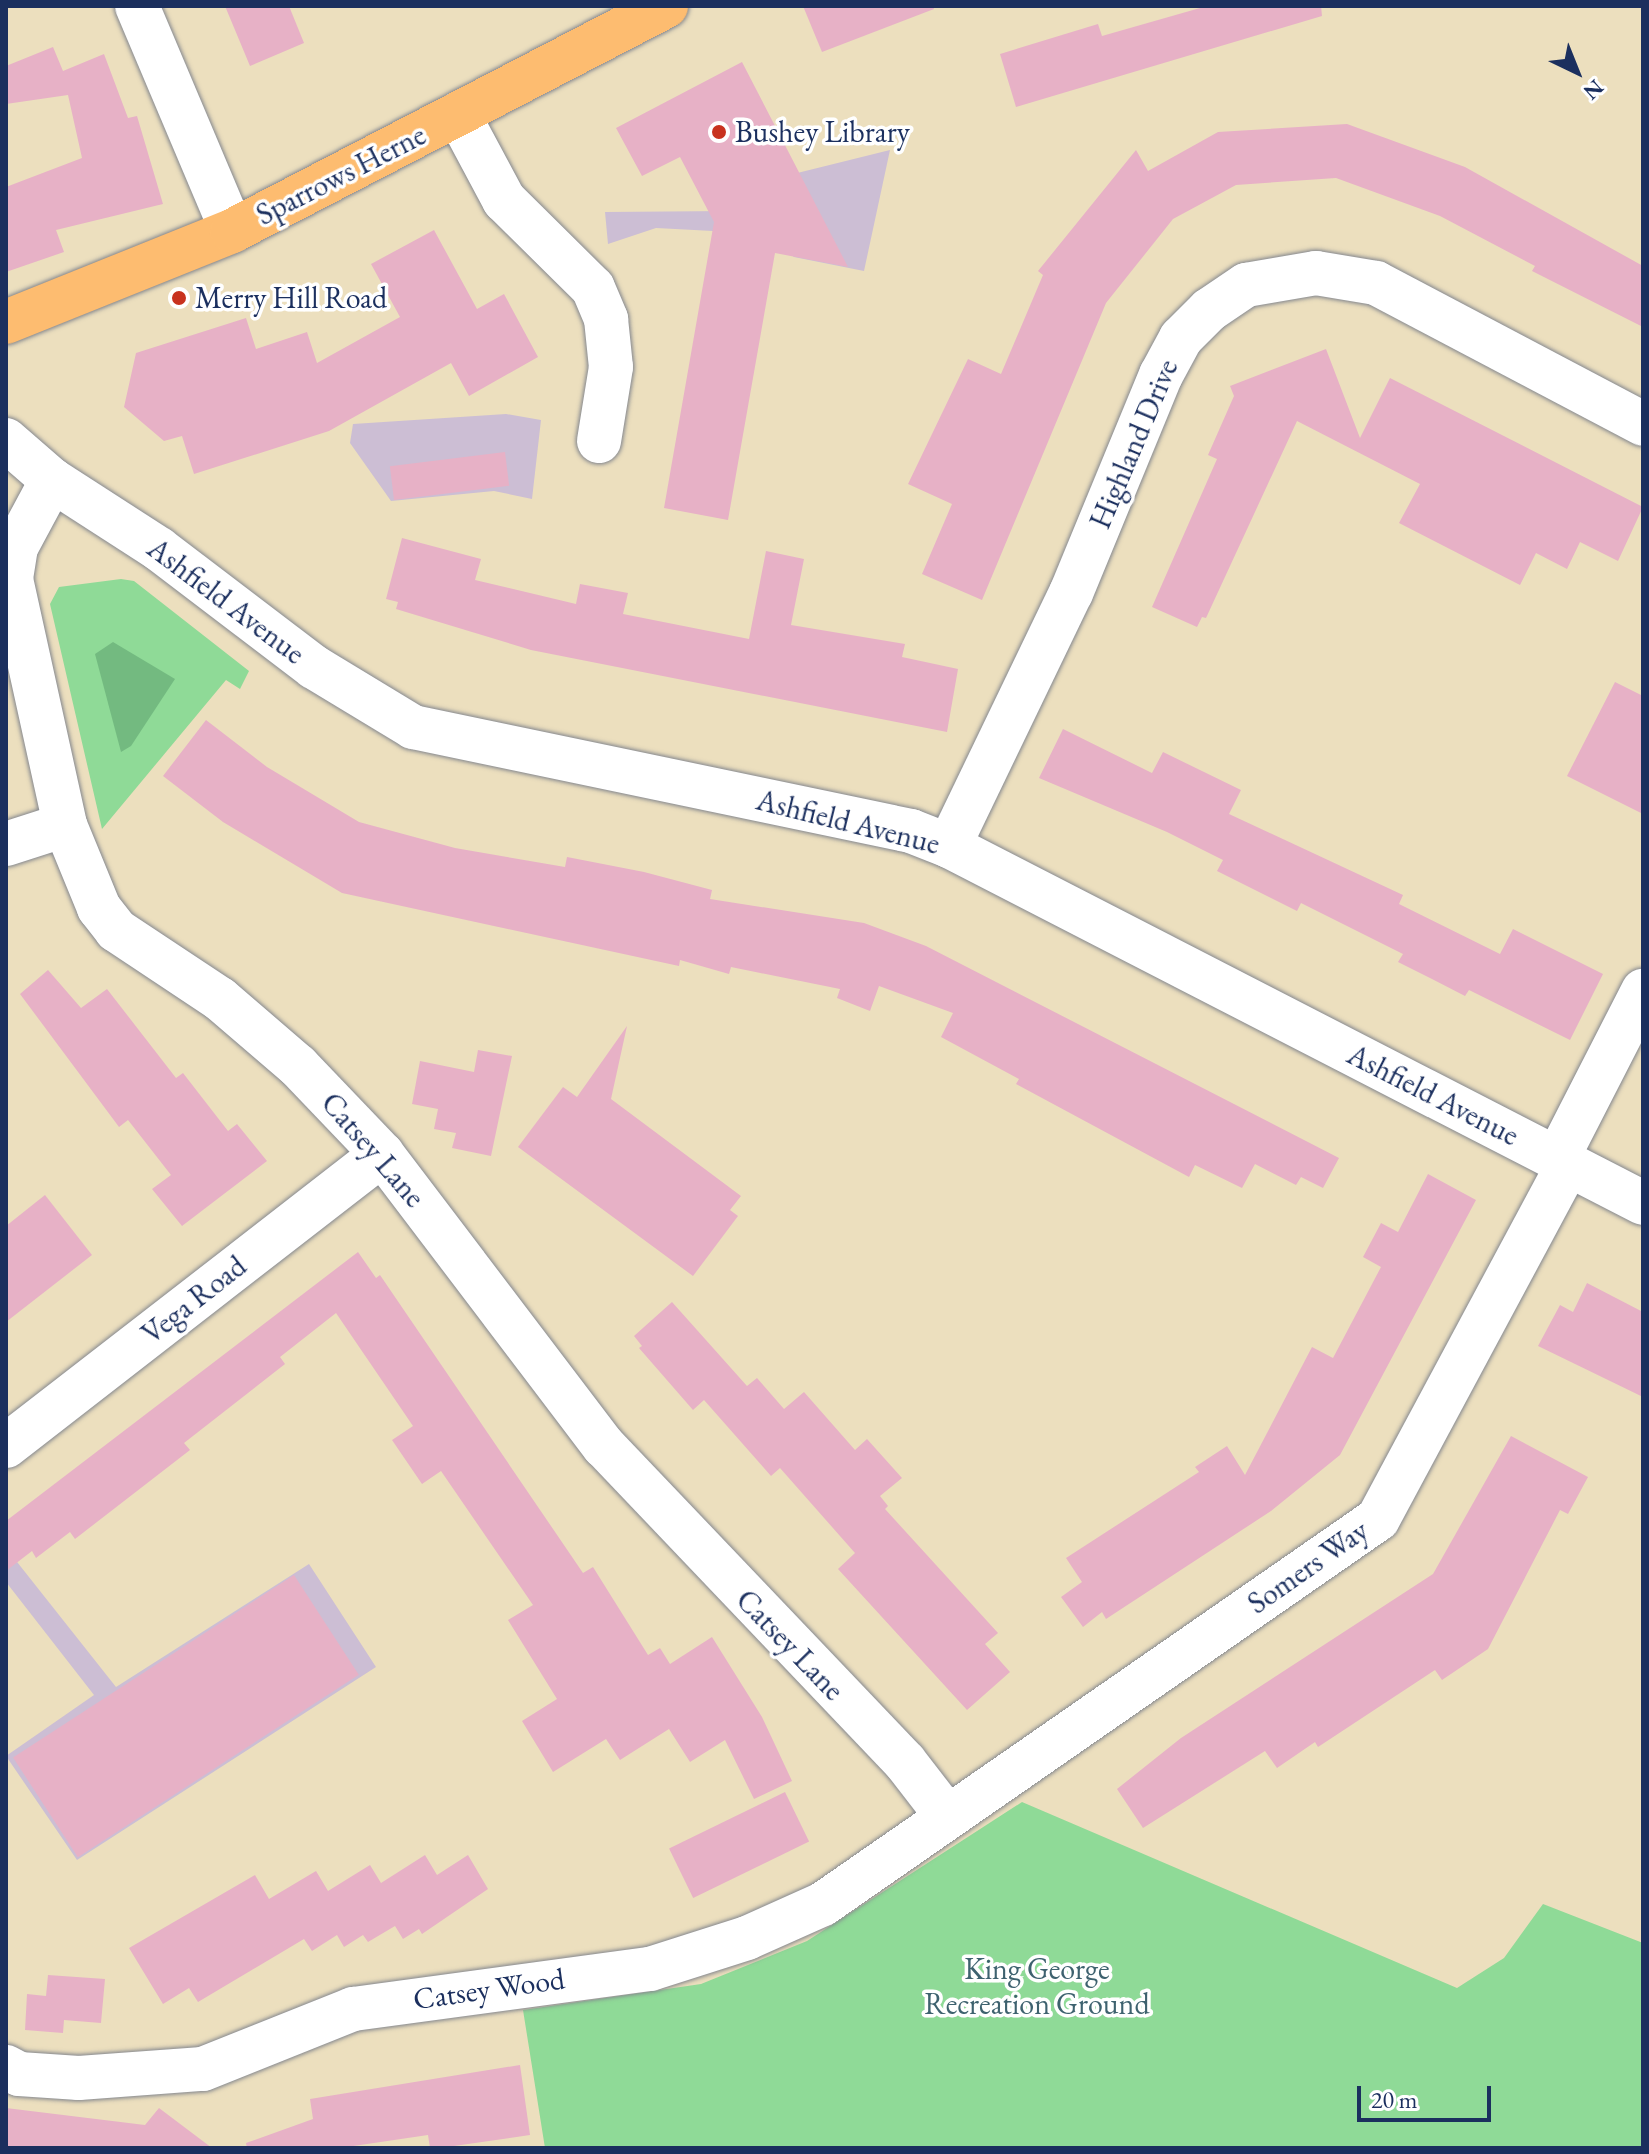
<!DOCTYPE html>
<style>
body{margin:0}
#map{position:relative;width:1649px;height:2154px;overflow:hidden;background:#ecdfbe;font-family:"EB Garamond",serif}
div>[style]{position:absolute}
.industrial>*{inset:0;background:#ccbed4}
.green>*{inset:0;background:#8fda97}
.forest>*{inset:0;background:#73ba80}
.building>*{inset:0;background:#e7b1c6;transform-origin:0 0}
.roads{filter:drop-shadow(0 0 2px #84878e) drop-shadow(0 0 2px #84878e)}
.minor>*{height:44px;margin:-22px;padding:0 22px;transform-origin:22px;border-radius:22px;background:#fff}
.tertiary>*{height:44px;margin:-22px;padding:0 22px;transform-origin:22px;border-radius:22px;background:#fff}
.primary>*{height:44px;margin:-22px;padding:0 22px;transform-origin:22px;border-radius:22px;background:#fdbc70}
.dots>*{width:22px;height:22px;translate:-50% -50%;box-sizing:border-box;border:4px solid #fff;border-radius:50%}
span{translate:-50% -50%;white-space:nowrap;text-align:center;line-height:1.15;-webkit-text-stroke:7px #fff;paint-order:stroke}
.poi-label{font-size:30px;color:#1b2f5e}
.left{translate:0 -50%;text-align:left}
.street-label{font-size:30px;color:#1b2f5e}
.park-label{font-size:30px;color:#3e626f}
.frame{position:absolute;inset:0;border:8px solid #1b2f5e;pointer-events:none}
.north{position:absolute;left:1537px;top:32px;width:80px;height:80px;-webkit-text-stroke:6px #fff;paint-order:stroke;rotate:137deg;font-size:22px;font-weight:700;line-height:32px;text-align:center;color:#1b2f5e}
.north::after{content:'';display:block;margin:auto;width:28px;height:36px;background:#1b2f5e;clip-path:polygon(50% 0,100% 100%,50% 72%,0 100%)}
.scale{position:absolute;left:1357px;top:2086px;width:134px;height:36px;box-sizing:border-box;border:4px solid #1b2f5e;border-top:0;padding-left:10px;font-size:24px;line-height:28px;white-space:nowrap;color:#1b2f5e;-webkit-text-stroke:6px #fff;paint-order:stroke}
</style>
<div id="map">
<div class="industrial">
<div style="clip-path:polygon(890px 150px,864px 271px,794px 257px,778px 244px,713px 231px,656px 228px,608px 244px,605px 212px,728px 211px,733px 189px)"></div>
<div style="clip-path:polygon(506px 414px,541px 420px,532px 499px,494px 491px,391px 501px,350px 443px,353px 424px)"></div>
<div style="clip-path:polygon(6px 1548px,116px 1687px,309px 1564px,376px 1667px,77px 1860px,6px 1756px,94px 1695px,6px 1582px)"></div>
</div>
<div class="green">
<div style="clip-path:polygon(121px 579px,134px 581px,249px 671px,240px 689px,226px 680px,102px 829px,50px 604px,59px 587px)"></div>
<div style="clip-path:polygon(1022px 1802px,1457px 1988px,1504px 1958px,1543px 1904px,1643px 1943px,1643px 2148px,545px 2148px,523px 2010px,701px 1984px,807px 1941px)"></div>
</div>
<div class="forest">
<div style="clip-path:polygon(113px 642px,175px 679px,131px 746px,121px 752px,95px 654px)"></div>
</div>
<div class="building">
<div style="clip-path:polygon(225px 6px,289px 6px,304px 43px,250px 66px)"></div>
<div style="clip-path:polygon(803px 6px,933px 6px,934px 9px,822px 52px)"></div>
<div style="clip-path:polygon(1207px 6px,1321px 6px,1322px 16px,1016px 107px,1000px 54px,1098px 24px,1102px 36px)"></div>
<div style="clip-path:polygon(53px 47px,63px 71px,104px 54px,128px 118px,137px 116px,163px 204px,56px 230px,64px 252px,6px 272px,6px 187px,82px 158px,68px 95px,6px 104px,6px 66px)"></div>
<div style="clip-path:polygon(742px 62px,848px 267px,775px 253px,728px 520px,664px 508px,714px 222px,680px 157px,642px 176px,616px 128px)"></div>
<div style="clip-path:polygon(1347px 124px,1465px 167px,1643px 266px,1643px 327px,1532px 271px,1535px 266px,1440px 216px,1336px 178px,1236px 185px,1173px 219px,1106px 303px,982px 600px,922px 574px,952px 504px,908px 484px,968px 359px,1001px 374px,1043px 275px,1038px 271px,1136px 150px,1148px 171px,1218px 132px)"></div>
<div style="clip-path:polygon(434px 230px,477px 309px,504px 294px,538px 357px,469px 396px,451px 363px,329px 431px,194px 474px,182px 436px,164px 441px,124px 407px,136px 353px,246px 318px,256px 349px,307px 332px,317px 363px,400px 317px,371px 264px)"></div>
<div style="clip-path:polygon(1326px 349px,1360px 438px,1390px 378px,1643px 507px,1618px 561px,1580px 542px,1567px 569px,1536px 553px,1520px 585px,1399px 523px,1420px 484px,1297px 421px,1206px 618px,1202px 617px,1197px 627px,1152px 607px,1217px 459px,1208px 455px,1234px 396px,1230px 386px)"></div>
<div style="left:505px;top:452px;width:34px;height:116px;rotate:83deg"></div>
<div style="clip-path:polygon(402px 538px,481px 559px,475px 580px,576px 604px,580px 584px,628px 593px,623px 614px,749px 639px,766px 551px,804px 559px,791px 625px,905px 644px,902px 657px,958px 669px,947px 732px,531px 650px,396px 609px,398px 602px,386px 599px)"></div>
<div style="clip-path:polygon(1615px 682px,1643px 696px,1643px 814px,1567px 776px)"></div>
<div style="clip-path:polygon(206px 720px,267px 767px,359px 822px,455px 848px,565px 867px,567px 857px,644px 872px,712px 890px,710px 899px,864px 923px,926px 946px,1339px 1158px,1323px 1188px,1301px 1177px,1296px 1185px,1255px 1164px,1242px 1188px,1195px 1165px,1189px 1177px,1016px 1084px,1019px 1079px,941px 1037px,953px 1013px,879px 986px,870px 1011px,837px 998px,840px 989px,731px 967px,729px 974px,680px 960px,679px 966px,342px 893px,223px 822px,163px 776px)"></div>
<div style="clip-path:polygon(1063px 729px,1152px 773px,1163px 752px,1241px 790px,1229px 814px,1403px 895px,1399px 904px,1500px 954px,1513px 929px,1603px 974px,1570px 1040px,1469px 990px,1465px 996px,1432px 979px,1398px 962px,1403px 954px,1301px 903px,1297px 911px,1217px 871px,1223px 860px,1167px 832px,1039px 778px)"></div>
<div style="clip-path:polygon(48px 970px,81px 1008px,107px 989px,176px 1078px,183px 1073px,228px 1131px,237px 1124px,267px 1161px,182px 1226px,152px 1189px,171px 1175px,128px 1120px,119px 1127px,20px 994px)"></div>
<div style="clip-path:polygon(627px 1026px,611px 1099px,741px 1196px,730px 1210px,738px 1216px,693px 1276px,518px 1147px,563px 1087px,577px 1097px)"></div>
<div style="clip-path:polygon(478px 1050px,512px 1056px,491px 1156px,452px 1148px,456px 1133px,434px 1129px,438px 1109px,412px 1104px,420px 1061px,474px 1072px)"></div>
<div style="clip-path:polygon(1428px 1174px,1476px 1200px,1340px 1455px,1271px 1511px,1106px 1619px,1102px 1612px,1083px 1627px,1061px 1597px,1082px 1582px,1066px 1558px,1199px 1472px,1195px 1467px,1227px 1446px,1245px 1475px,1312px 1347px,1333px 1358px,1381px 1267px,1363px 1257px,1381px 1223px,1398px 1232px)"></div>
<div style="clip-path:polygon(45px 1195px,92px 1255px,6px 1322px,6px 1226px)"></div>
<div style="clip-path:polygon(358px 1252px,376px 1278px,380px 1275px,583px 1573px,593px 1567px,648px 1655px,660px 1648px,670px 1664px,712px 1637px,762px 1717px,792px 1781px,754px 1799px,725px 1740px,690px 1762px,669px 1729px,620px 1760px,606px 1739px,553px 1772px,522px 1721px,557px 1699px,508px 1620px,533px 1605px,441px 1471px,422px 1484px,392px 1440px,413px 1426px,336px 1313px,280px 1357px,285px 1364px,184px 1443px,190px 1450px,75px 1539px,70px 1532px,36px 1558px,32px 1551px,6px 1571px,6px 1521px)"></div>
<div style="clip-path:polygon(1587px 1283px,1643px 1312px,1643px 1397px,1538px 1346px,1560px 1305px,1573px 1312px)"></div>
<div style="clip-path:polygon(672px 1302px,747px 1386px,757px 1378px,784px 1409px,804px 1392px,855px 1450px,867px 1439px,902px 1478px,880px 1496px,888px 1506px,885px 1509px,998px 1633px,985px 1644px,1010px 1672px,967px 1710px,838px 1569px,855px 1553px,780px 1468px,771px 1476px,704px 1400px,693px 1410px,639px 1348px,642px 1346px,634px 1336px)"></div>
<div style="clip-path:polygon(1511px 1436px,1588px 1477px,1568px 1514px,1560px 1510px,1488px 1649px,1442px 1680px,1435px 1670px,1318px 1747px,1315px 1742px,1277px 1768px,1265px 1751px,1143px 1828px,1117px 1789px,1181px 1738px,1433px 1574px)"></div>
<div style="left:294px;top:1575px;width:119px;height:335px;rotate:57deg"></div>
<div style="left:785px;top:1792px;width:55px;height:129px;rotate:64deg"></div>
<div style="clip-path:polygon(425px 1855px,437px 1875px,468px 1855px,488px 1889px,422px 1934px,419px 1929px,403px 1939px,395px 1926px,368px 1942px,363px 1935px,344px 1947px,337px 1935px,312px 1951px,304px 1939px,198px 2002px,189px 1988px,163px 2004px,129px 1948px,255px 1875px,269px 1899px,316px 1871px,328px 1891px,370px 1865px,381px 1883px)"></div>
<div style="clip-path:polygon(48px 1975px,105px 1979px,101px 2023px,64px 2020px,63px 2033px,25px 2030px,27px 1994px,46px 1996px)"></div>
<div style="clip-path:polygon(520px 2065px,530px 2135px,440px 2148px,430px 2148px,428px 2135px,340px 2148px,247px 2148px,246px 2143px,313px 2119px,310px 2099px)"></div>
<div style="clip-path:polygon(6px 2108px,145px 2125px,159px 2108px,212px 2148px,6px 2148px)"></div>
</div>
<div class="roads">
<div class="minor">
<div style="left:458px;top:114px;width:98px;rotate:61.9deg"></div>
<div style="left:504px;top:200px;width:125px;rotate:44.7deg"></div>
<div style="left:593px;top:288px;width:34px;rotate:67deg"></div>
<div style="left:606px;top:319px;width:48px;rotate:84.1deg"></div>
<div style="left:611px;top:367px;width:75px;rotate:99.2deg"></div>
<div style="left:6px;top:440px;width:61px;rotate:41deg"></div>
<div style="left:52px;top:480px;width:76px;rotate:118.2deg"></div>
<div style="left:16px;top:547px;width:32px;rotate:99deg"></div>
<div style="left:11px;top:579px;width:252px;rotate:77.6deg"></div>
<div style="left:65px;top:825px;width:90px;rotate:67.7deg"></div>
<div style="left:99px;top:908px;width:28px;rotate:52deg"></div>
<div style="left:116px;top:930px;width:125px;rotate:33.6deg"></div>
<div style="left:220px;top:999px;width:103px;rotate:40.7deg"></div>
<div style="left:298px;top:1066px;width:122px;rotate:46.3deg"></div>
<div style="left:382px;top:1154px;width:367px;rotate:52.8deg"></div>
<div style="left:604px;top:1446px;width:436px;rotate:46.4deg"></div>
<div style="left:905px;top:1762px;width:67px;rotate:52.3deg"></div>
<div style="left:52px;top:480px;width:127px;rotate:32.8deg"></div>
<div style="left:159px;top:549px;width:195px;rotate:37.3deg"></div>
<div style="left:314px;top:667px;width:116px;rotate:31.2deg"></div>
<div style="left:413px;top:727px;width:509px;rotate:11.8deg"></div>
<div style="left:911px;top:831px;width:41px;rotate:21.5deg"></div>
<div style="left:949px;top:846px;width:780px;rotate:27.22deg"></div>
<div style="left:6px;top:844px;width:62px;rotate:-17.9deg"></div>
<div style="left:949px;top:846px;width:281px;rotate:-64.3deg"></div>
<div style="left:1071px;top:593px;width:236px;rotate:-67.6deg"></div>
<div style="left:1161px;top:375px;width:42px;rotate:-61.6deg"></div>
<div style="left:1181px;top:338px;width:40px;rotate:-45deg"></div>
<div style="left:1209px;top:310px;width:45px;rotate:-34deg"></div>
<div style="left:1246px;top:285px;width:71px;rotate:-9.7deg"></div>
<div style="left:1316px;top:273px;width:61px;rotate:9.5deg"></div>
<div style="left:1376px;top:283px;width:302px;rotate:27.8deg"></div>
<div style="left:1557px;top:1159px;width:189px;rotate:-62.9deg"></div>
<div style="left:6px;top:1446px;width:476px;rotate:-37.8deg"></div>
<div style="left:6px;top:2067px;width:15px;rotate:28deg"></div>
<div style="left:19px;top:2074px;width:60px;rotate:3.8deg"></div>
<div style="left:79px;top:2078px;width:124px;rotate:-4.2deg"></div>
<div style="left:203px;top:2069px;width:162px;rotate:-21.8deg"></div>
<div style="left:353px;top:2009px;width:300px;rotate:-7.7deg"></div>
<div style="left:650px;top:1969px;width:102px;rotate:-17.7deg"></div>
<div style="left:747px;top:1938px;width:83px;rotate:-24.1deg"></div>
<div style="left:823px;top:1904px;width:675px;rotate:-34.75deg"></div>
<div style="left:1378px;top:1519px;width:402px;rotate:-61.8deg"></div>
</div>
<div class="tertiary">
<div style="left:137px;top:6px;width:244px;rotate:67.1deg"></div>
</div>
<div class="primary">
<div style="left:6px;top:322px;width:244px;rotate:-21.9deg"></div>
<div style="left:232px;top:231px;width:489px;rotate:-27.4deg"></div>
</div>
</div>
<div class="dots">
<div style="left:719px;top:132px;background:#c8321e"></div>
<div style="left:179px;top:298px;background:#c8321e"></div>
</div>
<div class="poi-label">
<span class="left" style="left:735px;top:132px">Bushey Library</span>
<span class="left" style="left:195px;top:298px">Merry Hill Road</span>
</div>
<div class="street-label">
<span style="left:341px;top:175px;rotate:-27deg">Sparrows Herne</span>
<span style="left:1134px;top:444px;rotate:-67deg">Highland Drive</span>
<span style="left:226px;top:601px;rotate:37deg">Ashfield Avenue</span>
<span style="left:848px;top:822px;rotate:14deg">Ashfield Avenue</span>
<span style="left:1433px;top:1095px;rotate:27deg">Ashfield Avenue</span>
<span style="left:373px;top:1150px;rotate:49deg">Catsey Lane</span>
<span style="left:194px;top:1300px;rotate:-38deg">Vega Road</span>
<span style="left:1308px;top:1567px;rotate:-35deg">Somers Way</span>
<span style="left:790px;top:1645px;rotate:46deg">Catsey Lane</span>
<span style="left:489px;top:1989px;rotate:-8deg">Catsey Wood</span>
</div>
<div class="park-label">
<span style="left:1037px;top:1986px">King George<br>Recreation Ground</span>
</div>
<div class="frame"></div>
<div class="north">N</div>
<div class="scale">20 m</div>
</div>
